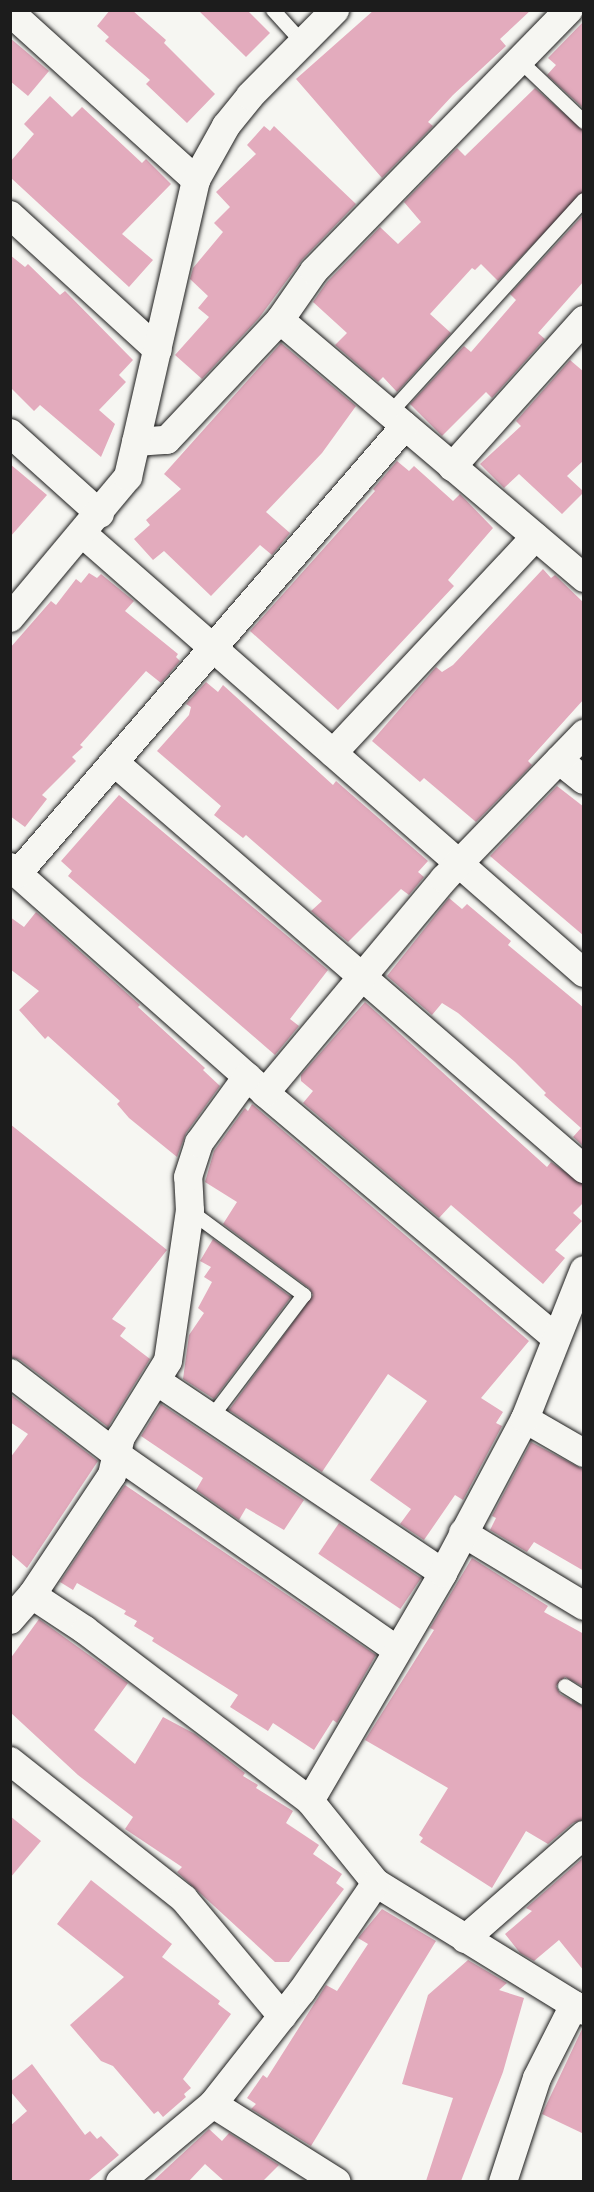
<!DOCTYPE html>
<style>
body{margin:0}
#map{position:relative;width:594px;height:2192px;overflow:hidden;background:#f6f6f2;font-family:Dekko,sans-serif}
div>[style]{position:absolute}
.building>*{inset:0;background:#e3abbd;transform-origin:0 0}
.roads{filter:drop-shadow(0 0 2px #1c1c1c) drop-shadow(0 0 2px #1c1c1c)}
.lane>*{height:14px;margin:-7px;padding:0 7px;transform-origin:7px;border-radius:7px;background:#f6f6f2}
.street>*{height:28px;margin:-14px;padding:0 14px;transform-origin:14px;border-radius:14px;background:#f6f6f2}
span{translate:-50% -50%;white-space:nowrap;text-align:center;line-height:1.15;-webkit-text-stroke:6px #f6f6f2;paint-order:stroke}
.frame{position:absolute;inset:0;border:12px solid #1c1c1c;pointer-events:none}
</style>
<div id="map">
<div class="building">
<div style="clip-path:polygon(110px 10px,132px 10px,166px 40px,164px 43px,215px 94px,187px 123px,146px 84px,150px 80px,105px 41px,109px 37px,97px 26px)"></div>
<div style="clip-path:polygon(198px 10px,247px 10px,270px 33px,246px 57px)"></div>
<div style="clip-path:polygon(374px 10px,531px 10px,500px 39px,506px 46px,453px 95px,428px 122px,433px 126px,382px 178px,296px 79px)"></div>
<div style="clip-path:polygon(584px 21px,584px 109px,547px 75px,556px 65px,548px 58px)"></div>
<div style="clip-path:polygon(10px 38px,49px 71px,28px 96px,10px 81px)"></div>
<div style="clip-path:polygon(535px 88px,584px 131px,584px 191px,498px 281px,481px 264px,475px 270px,472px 268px,430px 314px,451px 333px,397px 392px,383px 377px,378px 382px,335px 345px,347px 333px,313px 302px,327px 282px,380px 227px,398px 244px,421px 222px,404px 202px,457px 148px,465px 156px)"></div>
<div style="clip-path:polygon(50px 96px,72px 117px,82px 107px,142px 163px,146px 159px,171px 184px,122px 234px,153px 260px,129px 287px,10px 177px,10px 162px,34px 134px,24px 124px)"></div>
<div style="clip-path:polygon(264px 126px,270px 131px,274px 126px,356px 204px,302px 260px,259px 318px,202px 379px,175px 355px,209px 317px,198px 308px,208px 296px,190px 279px,193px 268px,223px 232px,214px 223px,230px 207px,216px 192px,256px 154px,247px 145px)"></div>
<div style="clip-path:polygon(584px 214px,584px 281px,538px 333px,545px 339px,492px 398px,486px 392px,442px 436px,410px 404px,464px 346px,471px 352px,516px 300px,510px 294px)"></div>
<div style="clip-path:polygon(10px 255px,25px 267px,28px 264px,60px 295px,65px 291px,133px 360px,119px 375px,126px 382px,99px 410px,115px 424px,101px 457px,40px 405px,34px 411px,10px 387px)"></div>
<div style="clip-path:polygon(281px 343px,356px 406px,322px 453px,266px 512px,290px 533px,272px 555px,260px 545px,211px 596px,164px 551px,153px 560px,134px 539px,150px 525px,146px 520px,181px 489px,164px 474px)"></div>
<div style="clip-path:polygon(570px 360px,584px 372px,584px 460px,567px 476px,584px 492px,562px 514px,519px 474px,504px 488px,480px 464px,521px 426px,516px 421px)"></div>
<div style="clip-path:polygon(397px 461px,409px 471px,414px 466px,453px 501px,460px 494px,493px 528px,448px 580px,454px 586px,338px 710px,250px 631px,375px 491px,373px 489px)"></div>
<div style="clip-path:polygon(10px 464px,47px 495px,10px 537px)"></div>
<div style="clip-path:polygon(543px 569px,551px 578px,555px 575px,584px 603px,584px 699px,528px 761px,532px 765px,476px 822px,424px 778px,420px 782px,372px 741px,436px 667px,442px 672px,453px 665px)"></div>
<div style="clip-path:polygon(89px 573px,97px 578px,101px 574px,134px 601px,125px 611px,178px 654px,176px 657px,180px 661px,161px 683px,146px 671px,80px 745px,83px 747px,72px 757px,76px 761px,42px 795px,47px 799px,25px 827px,10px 816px,10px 648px,51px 601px,56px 605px,76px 579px,81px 583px)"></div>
<div style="clip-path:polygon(206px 682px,218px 692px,223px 685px,333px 785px,336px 781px,428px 861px,418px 872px,424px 877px,409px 895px,401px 889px,348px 942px,311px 911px,322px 901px,246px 835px,243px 838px,214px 815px,221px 806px,157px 751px,189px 715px,191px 707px,186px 704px)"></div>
<div style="clip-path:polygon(557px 786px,584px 807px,584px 936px,490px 856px)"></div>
<div style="clip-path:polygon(119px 795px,328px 970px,290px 1019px,299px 1026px,275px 1055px,68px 876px,72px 871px,61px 861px)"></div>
<div style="clip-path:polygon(449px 898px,462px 909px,467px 904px,511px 941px,508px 945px,584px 1008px,584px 1147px,573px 1137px,581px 1128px,544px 1095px,546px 1093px,515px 1062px,458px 1013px,442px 1003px,432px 1015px,387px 976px)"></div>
<div style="clip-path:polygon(36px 912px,140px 1005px,138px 1007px,205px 1068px,203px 1070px,220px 1086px,186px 1133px,177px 1157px,129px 1118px,117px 1104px,120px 1101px,48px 1036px,45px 1039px,19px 1010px,39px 991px,10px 969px,10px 917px,24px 927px)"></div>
<div style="clip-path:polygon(365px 1002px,547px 1167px,551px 1162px,584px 1185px,584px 1202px,573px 1213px,582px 1221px,555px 1250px,565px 1258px,543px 1284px,451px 1205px,439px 1218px,303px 1103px,313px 1091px,301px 1081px,301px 1075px)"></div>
<div style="clip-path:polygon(252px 1104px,529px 1341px,481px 1398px,503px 1412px,496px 1423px,502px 1426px,463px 1500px,455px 1495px,424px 1540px,400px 1524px,411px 1509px,370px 1480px,427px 1401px,388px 1374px,322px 1472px,229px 1410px,313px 1295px,309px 1288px,223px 1224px,237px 1202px,205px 1182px,214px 1151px,245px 1108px,248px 1111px)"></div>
<div style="clip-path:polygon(10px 1124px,167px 1250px,112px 1319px,126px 1328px,120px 1336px,150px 1359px,108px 1427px,20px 1360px,10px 1357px)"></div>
<div style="clip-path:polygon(213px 1239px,291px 1297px,214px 1399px,183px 1379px,189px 1335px,204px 1313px,198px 1308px,212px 1282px,204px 1277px,211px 1267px,200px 1261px)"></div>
<div style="clip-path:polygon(10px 1394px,98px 1461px,27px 1568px,10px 1553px,10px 1458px,28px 1434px,10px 1422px)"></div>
<div style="clip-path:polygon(161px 1404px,304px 1500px,284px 1530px,246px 1508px,239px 1520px,196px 1490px,203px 1478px,141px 1436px)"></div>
<div style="clip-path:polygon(531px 1442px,584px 1470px,584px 1571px,534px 1542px,527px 1552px,490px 1530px,496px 1518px,492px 1516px)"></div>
<div style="clip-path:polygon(125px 1485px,376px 1655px,337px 1723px,333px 1720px,314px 1750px,273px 1723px,268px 1731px,230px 1707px,238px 1695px,152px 1641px,154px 1638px,134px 1626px,137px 1621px,124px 1614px,126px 1611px,77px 1583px,73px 1590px,60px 1582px)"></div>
<div style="left:339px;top:1523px;width:99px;height:37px;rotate:34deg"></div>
<div style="clip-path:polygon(472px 1558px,548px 1606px,544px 1612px,584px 1634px,584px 1687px,565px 1677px,556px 1686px,560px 1694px,584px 1707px,584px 1819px,573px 1823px,548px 1844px,526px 1831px,492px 1888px,420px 1842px,423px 1838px,419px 1835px,448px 1788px,365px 1740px,434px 1630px,430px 1628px)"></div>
<div style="clip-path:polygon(39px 1619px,128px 1683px,94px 1730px,135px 1764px,163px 1717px,195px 1734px,245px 1773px,243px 1776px,258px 1785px,256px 1788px,293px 1811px,286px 1823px,319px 1845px,313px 1854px,342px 1874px,336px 1883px,344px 1889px,289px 1962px,275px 1962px,177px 1872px,182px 1867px,125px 1829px,133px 1817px,78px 1775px,10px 1712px,10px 1659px)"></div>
<div style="clip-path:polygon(10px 1816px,41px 1841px,10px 1878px)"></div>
<div style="clip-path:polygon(584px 1857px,584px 1971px,559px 1940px,534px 1961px,520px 1953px,505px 1934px,532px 1911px,526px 1908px)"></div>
<div style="clip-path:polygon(91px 1880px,172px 1944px,162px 1957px,220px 2001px,218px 2004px,231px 2014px,183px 2079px,191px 2088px,184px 2094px,186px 2097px,163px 2117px,158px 2111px,154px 2114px,113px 2066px,101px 2061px,70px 2025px,124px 1977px,57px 1924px)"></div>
<div style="clip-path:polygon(382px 1909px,436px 1941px,311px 2146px,251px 2109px,256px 2104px,247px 2098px,263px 2075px,267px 2078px,326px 1985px,337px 1991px,368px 1944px,358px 1938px)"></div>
<div style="clip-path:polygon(468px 1960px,507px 1983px,499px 1990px,524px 1998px,503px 2072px,461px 2181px,426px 2181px,453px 2098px,402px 2084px,428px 1995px)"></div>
<div style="clip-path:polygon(583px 2027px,584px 2027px,584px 2134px,542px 2114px)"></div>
<div style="clip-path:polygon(32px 2064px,85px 2135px,90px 2131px,97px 2139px,101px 2136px,119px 2155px,88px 2181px,10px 2181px,10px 2126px,27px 2111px,10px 2091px,10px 2082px)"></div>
<div style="clip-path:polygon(209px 2129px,222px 2141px,229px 2133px,279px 2165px,263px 2181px,224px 2181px,205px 2164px,189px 2181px,153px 2181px)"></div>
</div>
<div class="roads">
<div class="lane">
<div style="left:273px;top:10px;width:45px;rotate:47.7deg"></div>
<div style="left:519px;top:60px;width:90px;rotate:43.6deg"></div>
<div style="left:390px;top:413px;width:288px;rotate:-47.7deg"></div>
<div style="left:190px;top:1211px;width:142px;rotate:36.4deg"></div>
<div style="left:304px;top:1295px;width:154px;rotate:127.1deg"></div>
<div style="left:565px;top:1686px;width:22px;rotate:32deg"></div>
</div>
<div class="street">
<div style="left:10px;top:12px;width:251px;rotate:42.1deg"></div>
<div style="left:10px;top:215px;width:200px;rotate:42.4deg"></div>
<div style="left:280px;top:320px;width:399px;rotate:40.3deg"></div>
<div style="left:10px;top:433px;width:121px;rotate:42deg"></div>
<div style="left:136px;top:442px;width:31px;rotate:-4deg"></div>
<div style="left:167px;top:440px;width:165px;rotate:-46.7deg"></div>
<div style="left:280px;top:320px;width:60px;rotate:-55.2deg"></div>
<div style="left:314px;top:271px;width:365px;rotate:-45.7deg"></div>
<div style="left:452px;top:467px;width:198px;rotate:-48.1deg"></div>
<div style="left:83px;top:534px;width:666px;rotate:41.23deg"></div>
<div style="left:10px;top:618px;width:184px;rotate:-50.1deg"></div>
<div style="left:128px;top:477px;width:305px;rotate:-77.1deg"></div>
<div style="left:196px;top:180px;width:62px;rotate:-60.9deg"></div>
<div style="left:226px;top:126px;width:38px;rotate:-51deg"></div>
<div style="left:250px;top:96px;width:121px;rotate:-45.3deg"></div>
<div style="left:333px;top:753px;width:296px;rotate:-46.9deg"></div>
<div style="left:559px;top:760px;width:32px;rotate:39deg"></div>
<div style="left:114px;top:762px;width:622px;rotate:40.89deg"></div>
<div style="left:10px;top:867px;width:341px;rotate:41.5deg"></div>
<div style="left:265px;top:1093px;width:380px;rotate:40.1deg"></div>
<div style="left:18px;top:873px;width:591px;rotate:-49.11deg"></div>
<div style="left:265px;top:1093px;width:279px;rotate:-50.1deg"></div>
<div style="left:444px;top:879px;width:202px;rotate:-46deg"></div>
<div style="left:10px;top:1373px;width:133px;rotate:37.4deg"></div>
<div style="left:116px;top:1454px;width:343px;rotate:34.9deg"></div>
<div style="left:158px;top:1382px;width:343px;rotate:33.8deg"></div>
<div style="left:525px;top:1419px;width:68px;rotate:30deg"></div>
<div style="left:463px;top:1533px;width:141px;rotate:31.1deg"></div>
<div style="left:32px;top:1595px;width:64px;rotate:33.4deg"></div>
<div style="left:85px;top:1630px;width:283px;rotate:37.2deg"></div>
<div style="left:310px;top:1801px;width:105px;rotate:51.2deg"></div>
<div style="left:376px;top:1883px;width:244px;rotate:31.6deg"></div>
<div style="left:10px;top:1620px;width:33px;rotate:-49deg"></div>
<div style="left:32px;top:1595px;width:144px;rotate:-56.3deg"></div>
<div style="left:112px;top:1475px;width:39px;rotate:-77deg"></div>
<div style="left:121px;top:1437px;width:89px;rotate:-58.3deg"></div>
<div style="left:168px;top:1361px;width:152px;rotate:-81.7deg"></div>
<div style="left:190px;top:1211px;width:34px;rotate:-93deg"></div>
<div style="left:188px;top:1177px;width:36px;rotate:-72deg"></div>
<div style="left:199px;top:1143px;width:82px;rotate:-54deg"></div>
<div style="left:10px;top:1761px;width:222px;rotate:38.4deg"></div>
<div style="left:184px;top:1899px;width:153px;rotate:50.1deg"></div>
<div style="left:310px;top:1801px;width:264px;rotate:-59.7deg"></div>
<div style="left:443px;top:1573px;width:174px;rotate:-62deg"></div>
<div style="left:525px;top:1419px;width:160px;rotate:-68.4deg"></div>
<div style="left:465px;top:1939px;width:158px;rotate:-41.2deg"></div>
<div style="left:213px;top:2104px;width:146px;rotate:32.2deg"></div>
<div style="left:120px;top:2182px;width:121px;rotate:-40deg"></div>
<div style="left:213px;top:2104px;width:144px;rotate:-51.8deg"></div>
<div style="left:302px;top:1991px;width:131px;rotate:-55.6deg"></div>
<div style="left:503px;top:2182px;width:109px;rotate:-71.9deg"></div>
<div style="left:537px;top:2078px;width:82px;rotate:-63.1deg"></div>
</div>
</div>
<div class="frame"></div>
</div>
